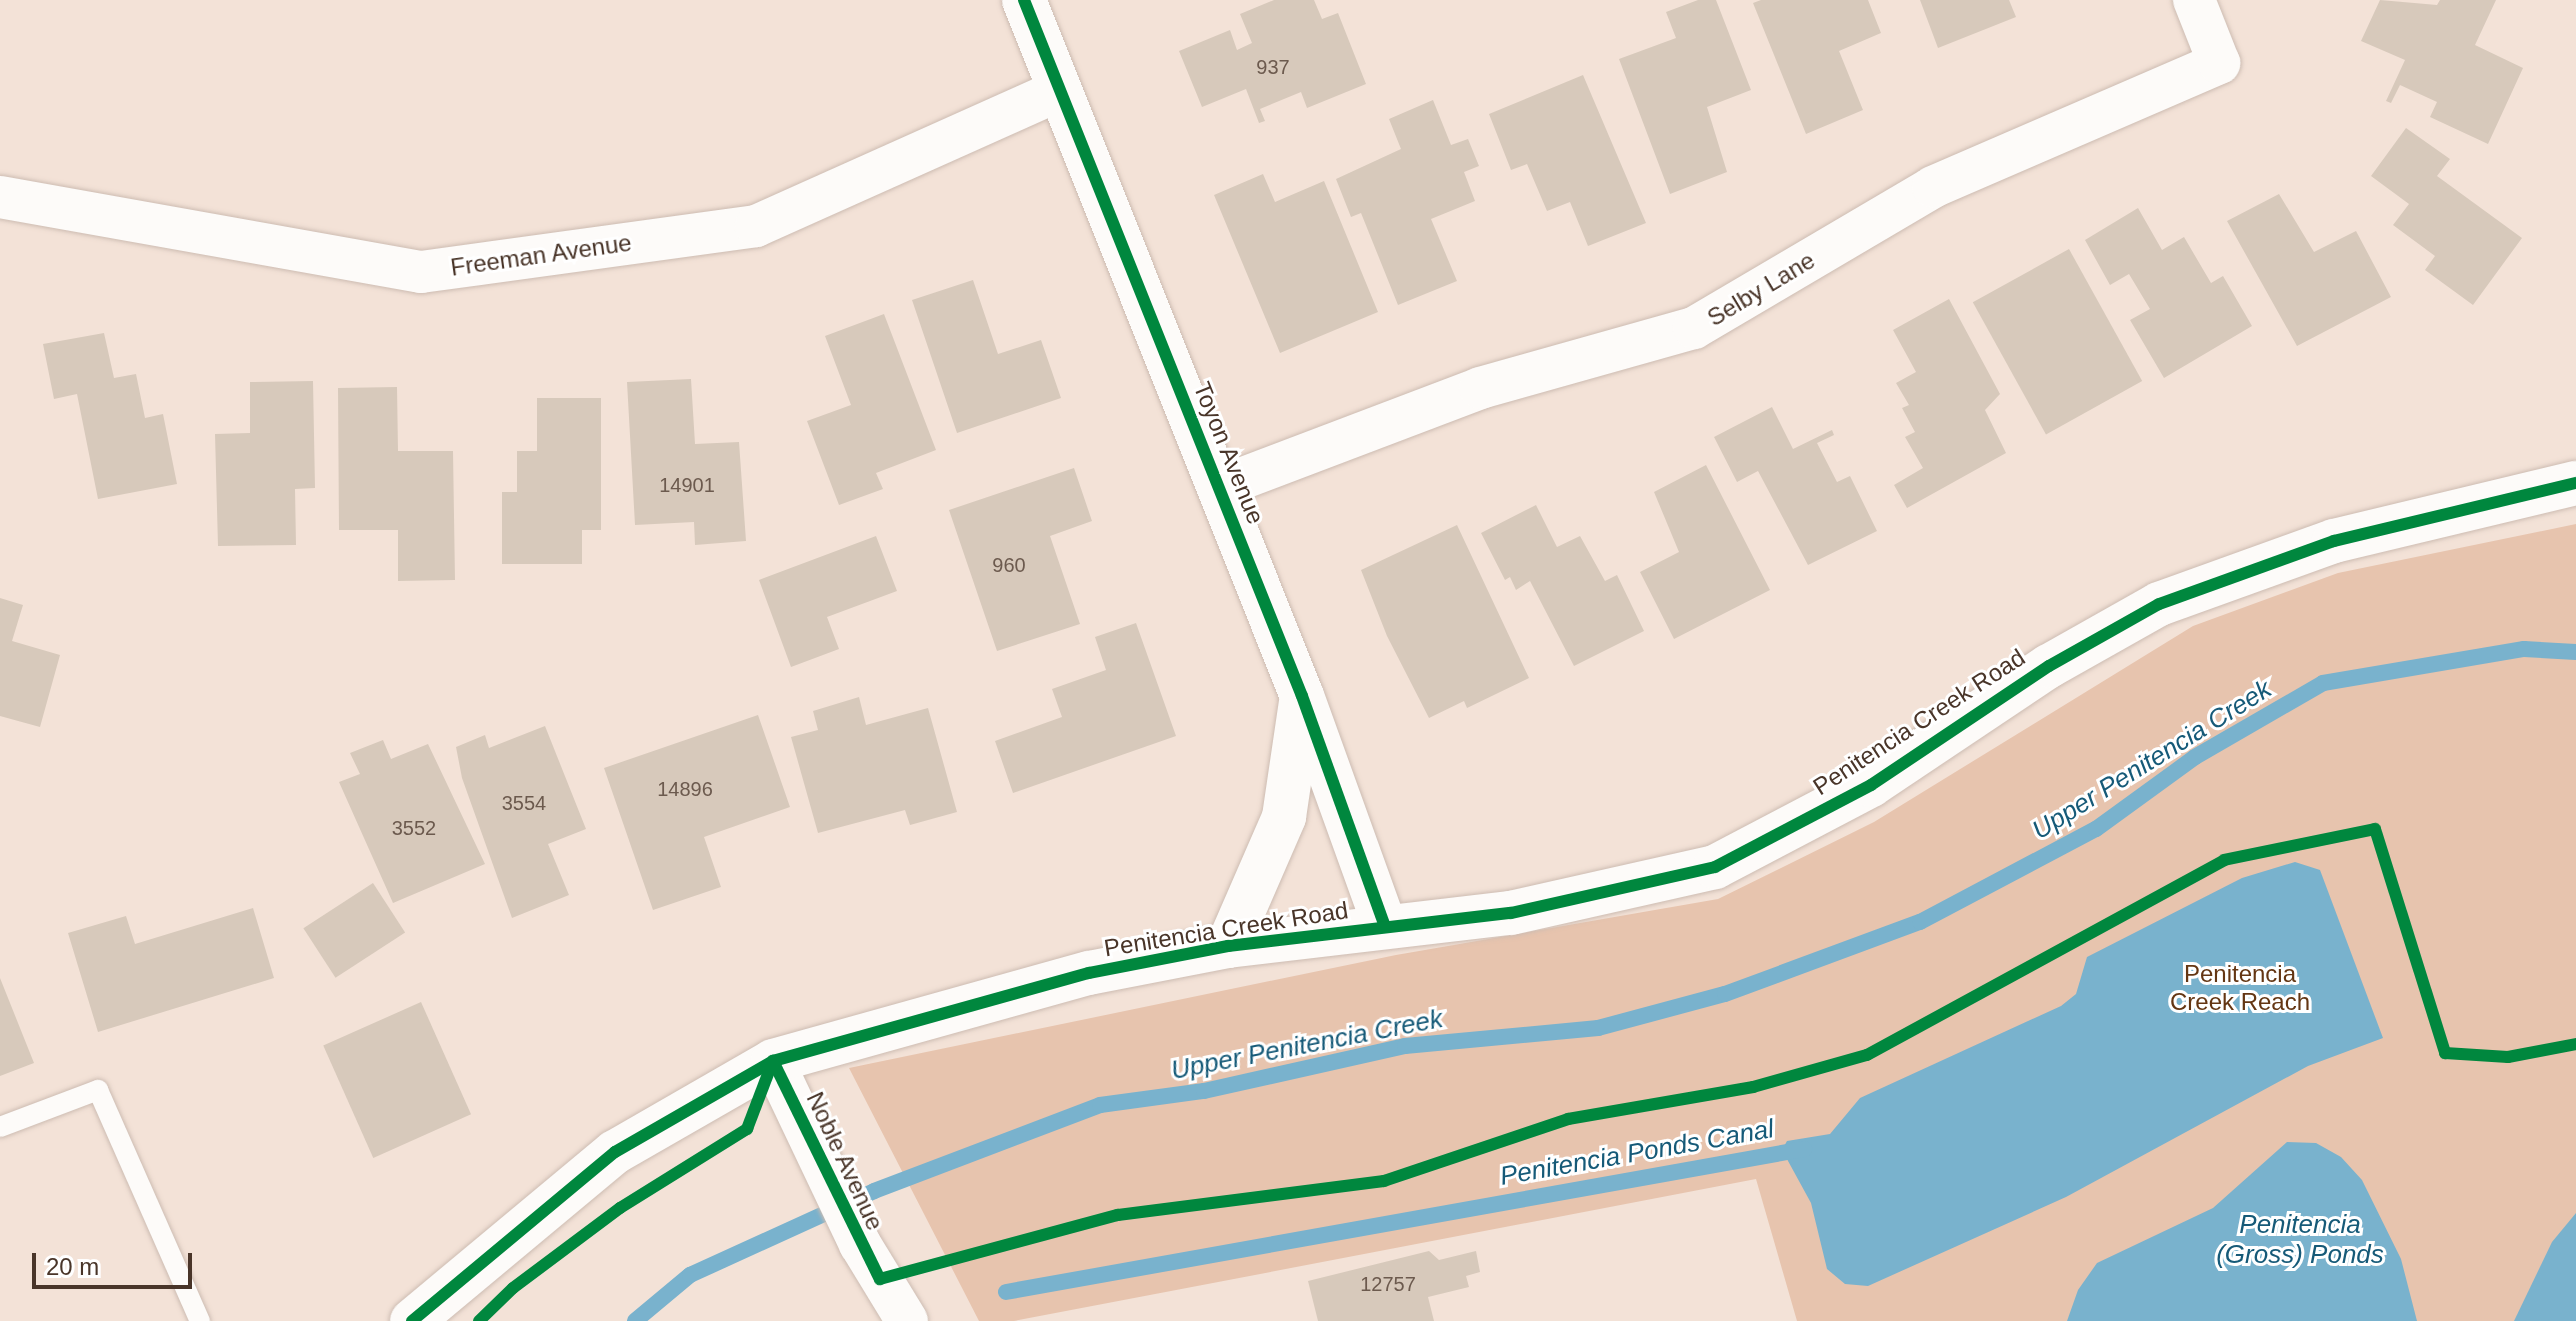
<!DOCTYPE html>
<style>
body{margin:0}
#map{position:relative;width:2576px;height:1321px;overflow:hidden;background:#f3e2d7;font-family:Arial,sans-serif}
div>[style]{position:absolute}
.green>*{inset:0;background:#e7c4ae}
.water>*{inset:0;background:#79b2cd}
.stream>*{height:16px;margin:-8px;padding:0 8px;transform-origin:8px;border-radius:8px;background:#79b2cd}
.building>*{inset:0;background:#d7c9bb;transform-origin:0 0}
.roads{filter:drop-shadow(0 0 2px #cdbcb2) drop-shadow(0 0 2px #cdbcb2)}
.lane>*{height:20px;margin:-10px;padding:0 10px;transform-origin:10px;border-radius:10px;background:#fdfbf9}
.street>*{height:42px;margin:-21px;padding:0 21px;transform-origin:21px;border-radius:21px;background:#fdfbf9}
.secondary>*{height:44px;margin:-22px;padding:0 22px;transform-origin:22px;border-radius:22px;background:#fdfbf9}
.cycleway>*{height:12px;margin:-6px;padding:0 6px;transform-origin:6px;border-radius:6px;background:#00873e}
span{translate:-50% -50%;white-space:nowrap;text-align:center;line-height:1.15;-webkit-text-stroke:6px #fff;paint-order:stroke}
.number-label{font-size:20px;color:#6c5a4e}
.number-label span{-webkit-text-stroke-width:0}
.street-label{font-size:24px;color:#493529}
.park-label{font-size:24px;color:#643613}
.water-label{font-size:26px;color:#165a78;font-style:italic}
.scale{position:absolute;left:32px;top:1253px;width:160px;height:36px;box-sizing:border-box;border:4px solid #493529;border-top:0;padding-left:10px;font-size:24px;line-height:28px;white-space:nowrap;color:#493529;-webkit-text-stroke:6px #fff;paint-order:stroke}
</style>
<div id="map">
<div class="green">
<div style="clip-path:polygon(2576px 524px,2576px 1321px,1797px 1321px,1756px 1179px,1014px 1321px,979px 1321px,849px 1068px,1396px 955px,1718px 899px,1874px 822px,2193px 626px,2338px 573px)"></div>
</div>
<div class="water">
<div style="clip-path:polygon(2295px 862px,2320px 870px,2383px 1038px,2308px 1066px,2066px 1197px,1868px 1286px,1845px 1284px,1827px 1269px,1811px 1203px,1782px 1150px,1787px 1141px,1830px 1134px,1860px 1098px,2061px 1006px,2076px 994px,2087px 957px,2242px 878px)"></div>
<div style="clip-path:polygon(2287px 1142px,2316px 1143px,2341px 1157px,2362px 1180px,2401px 1259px,2417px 1321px,2067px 1321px,2078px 1290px,2097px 1263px,2213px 1208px)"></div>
<div style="clip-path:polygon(2576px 1213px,2576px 1321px,2514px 1321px,2552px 1242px)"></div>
</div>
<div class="stream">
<div style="left:1006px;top:1292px;width:811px;rotate:-10.16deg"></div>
<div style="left:635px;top:1321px;width:72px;rotate:-39.9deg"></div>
<div style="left:690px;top:1275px;width:202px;rotate:-24.5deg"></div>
<div style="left:874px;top:1191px;width:242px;rotate:-20.8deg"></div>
<div style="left:1100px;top:1105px;width:105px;rotate:-7.7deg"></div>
<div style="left:1204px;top:1091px;width:206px;rotate:-12.6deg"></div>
<div style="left:1405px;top:1046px;width:194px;rotate:-5.3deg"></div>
<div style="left:1598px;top:1028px;width:131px;rotate:-15deg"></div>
<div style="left:1725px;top:994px;width:208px;rotate:-20.3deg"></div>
<div style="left:1920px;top:922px;width:199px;rotate:-27.9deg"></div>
<div style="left:2096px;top:829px;width:122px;rotate:-36deg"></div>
<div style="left:2195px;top:757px;width:148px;rotate:-30deg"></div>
<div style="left:2323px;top:683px;width:204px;rotate:-9.6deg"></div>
<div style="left:2524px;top:649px;width:52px;rotate:3.3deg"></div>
</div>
<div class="building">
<div style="clip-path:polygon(1274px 0,1314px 0,1322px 19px,1338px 13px,1366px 84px,1307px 108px,1301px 92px,1260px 109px,1265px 121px,1259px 123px,1246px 89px,1202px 107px,1179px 51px,1230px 30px,1237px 50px,1252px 43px,1240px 14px)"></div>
<div style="clip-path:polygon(1698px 0,1716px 0,1751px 90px,1707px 107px,1727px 172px,1670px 194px,1619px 59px,1676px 38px,1666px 12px)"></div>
<div style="clip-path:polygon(1761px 0,1868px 0,1881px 33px,1839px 51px,1863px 110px,1806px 134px,1753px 3px)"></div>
<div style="clip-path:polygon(1920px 0,2009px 0,2016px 17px,1938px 48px)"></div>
<div style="clip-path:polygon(2380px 0,2437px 5px,2440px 0,2496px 0,2475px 45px,2523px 68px,2488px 144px,2430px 117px,2437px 102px,2400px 85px,2391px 103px,2386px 101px,2405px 60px,2361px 41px)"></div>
<div style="clip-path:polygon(1583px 75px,1646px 223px,1588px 246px,1570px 202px,1547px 211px,1527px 164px,1511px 170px,1489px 114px)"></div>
<div style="clip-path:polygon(1433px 100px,1451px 145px,1468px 139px,1479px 166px,1464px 172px,1475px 201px,1431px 219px,1457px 281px,1398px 305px,1361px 213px,1351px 217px,1336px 179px,1401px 149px,1389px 119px)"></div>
<div style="clip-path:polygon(2406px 128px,2450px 159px,2437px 176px,2522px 238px,2473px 305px,2425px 270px,2435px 256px,2393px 225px,2409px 204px,2371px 176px)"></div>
<div style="clip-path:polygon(1263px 174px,1275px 202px,1324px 181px,1378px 312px,1280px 353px,1214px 195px)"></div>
<div style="clip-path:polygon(2279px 194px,2314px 252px,2356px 231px,2391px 297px,2297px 346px,2227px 221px)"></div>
<div style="clip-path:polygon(2138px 208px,2162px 250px,2184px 237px,2211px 283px,2223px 276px,2252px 326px,2164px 378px,2130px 320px,2150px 309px,2129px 274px,2110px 285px,2085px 240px)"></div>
<div style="left:2069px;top:249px;width:151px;height:110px;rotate:61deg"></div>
<div style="clip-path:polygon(973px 280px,998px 354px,1041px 340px,1061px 398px,957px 433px,912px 300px)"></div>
<div style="clip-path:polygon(1949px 299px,2000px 394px,1985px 410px,2006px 453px,1907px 508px,1894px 485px,1923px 468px,1905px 437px,1915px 432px,1902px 408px,1909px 405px,1896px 383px,1916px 372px,1893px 330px)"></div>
<div style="clip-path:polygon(884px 314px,936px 450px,876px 473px,883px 489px,839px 505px,807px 421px,851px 405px,825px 336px)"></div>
<div style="clip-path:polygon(104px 333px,114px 378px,136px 374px,145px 418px,163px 414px,177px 484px,98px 499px,77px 394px,54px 399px,43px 344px)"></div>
<div style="clip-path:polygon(691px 379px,695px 444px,739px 442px,746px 541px,695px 545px,694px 522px,635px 525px,627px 382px)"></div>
<div style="clip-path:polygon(313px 381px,315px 488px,295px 489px,296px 545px,218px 546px,215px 434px,250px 433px,250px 382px)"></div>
<div style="clip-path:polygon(397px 387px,398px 451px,453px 451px,455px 580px,398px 581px,398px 530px,339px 530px,338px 388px)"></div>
<div style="clip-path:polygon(537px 398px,601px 398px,601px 530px,582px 530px,582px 564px,502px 564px,502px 492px,517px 492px,517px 451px,537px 451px)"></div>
<div style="clip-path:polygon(1772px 407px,1793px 449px,1832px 430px,1834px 435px,1817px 443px,1837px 482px,1850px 476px,1877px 531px,1808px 565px,1758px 471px,1737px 482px,1714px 437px)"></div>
<div style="clip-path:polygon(1706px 465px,1770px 590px,1674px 639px,1640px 572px,1679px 552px,1654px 492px)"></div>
<div style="clip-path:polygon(1074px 468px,1092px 521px,1050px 536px,1080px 624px,997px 651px,949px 510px)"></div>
<div style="clip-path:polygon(1536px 505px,1557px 547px,1580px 536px,1605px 581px,1617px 575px,1644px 631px,1574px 666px,1530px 581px,1516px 590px,1510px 577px,1505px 580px,1481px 533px)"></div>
<div style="clip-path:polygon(1457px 525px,1529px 678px,1467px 708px,1464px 701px,1429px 718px,1387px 636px,1361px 570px)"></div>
<div style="clip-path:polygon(876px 536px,897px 591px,827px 617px,839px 649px,791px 667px,759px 580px)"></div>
<div style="clip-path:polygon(0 598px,23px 605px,12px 641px,60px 655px,40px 727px,0 716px)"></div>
<div style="clip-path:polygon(1136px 623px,1176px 736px,1013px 793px,995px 741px,1062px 717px,1052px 689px,1106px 670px,1095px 637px)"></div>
<div style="clip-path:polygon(859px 697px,866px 725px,928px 708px,957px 812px,910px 825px,905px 810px,818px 833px,791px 737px,818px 730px,813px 711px)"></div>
<div style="clip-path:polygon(758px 715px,790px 807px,704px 837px,721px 887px,653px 910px,604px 768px)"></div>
<div style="clip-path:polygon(545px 726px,586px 829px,548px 844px,569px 895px,512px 918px,462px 778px,456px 747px,485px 735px,489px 748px)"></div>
<div style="clip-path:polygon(383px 740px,391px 759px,428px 744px,485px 864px,393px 903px,339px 782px,360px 774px,350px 753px)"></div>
<div style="left:373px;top:883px;width:59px;height:83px;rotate:57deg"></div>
<div style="clip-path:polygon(253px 908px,274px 978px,98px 1032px,68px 933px,126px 916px,135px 944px)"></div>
<div style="clip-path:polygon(0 978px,34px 1063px,0 1076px)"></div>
<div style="left:421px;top:1002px;width:123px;height:107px;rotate:66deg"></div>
<div style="clip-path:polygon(1429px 1251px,1439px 1260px,1476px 1251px,1480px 1272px,1466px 1276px,1469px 1287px,1428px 1297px,1434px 1321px,1318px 1321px,1308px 1281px)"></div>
</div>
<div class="roads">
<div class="lane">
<div style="left:0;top:1127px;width:105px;rotate:-20.7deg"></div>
<div style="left:98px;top:1090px;width:253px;rotate:66.2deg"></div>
</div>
<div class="street">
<div style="left:0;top:197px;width:428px;rotate:10.1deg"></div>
<div style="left:421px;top:272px;width:338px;rotate:-7.8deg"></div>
<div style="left:756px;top:226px;width:333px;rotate:-24.1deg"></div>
<div style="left:1220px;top:487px;width:278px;rotate:-20.8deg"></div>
<div style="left:1480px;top:388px;width:222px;rotate:-15.7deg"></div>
<div style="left:1694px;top:328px;width:277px;rotate:-30.5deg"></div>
<div style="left:1933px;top:187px;width:312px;rotate:-23.4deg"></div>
<div style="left:2219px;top:63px;width:68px;rotate:-111.6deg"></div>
<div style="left:773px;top:1061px;width:203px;rotate:64.6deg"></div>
<div style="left:860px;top:1244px;width:90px;rotate:58.6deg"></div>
</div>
<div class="secondary">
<div style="left:1024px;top:0;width:749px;rotate:68.23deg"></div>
<div style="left:1302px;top:696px;width:245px;rotate:70.2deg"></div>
<div style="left:1228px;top:946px;width:141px;rotate:-66.5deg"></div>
<div style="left:1284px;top:817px;width:116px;rotate:-81.6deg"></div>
<div style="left:412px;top:1321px;width:264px;rotate:-39.8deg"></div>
<div style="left:615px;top:1152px;width:182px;rotate:-29.9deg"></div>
<div style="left:773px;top:1061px;width:328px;rotate:-15.6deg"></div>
<div style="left:1089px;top:973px;width:142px;rotate:-11deg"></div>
<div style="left:1228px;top:946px;width:285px;rotate:-6.7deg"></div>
<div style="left:1511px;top:913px;width:209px;rotate:-12.7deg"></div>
<div style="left:1715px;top:867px;width:176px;rotate:-27.7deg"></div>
<div style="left:1871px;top:785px;width:214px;rotate:-33.8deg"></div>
<div style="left:2049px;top:666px;width:126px;rotate:-29.4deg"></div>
<div style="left:2159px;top:604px;width:186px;rotate:-19.8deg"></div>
<div style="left:2334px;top:541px;width:249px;rotate:-13.5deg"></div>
</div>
</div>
<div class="cycleway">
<div style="left:1024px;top:0;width:749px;rotate:68.23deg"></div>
<div style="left:1302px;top:696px;width:245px;rotate:70.2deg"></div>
<div style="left:773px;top:1061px;width:243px;rotate:63.9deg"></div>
<div style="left:880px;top:1279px;width:246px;rotate:-15.1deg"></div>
<div style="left:1118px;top:1215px;width:268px;rotate:-7.3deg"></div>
<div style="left:1384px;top:1181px;width:194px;rotate:-18.6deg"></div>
<div style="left:1568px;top:1119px;width:188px;rotate:-9.8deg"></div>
<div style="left:1753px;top:1087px;width:118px;rotate:-15.7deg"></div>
<div style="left:1867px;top:1055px;width:407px;rotate:-28.6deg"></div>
<div style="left:2224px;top:860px;width:154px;rotate:-11.6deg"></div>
<div style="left:2375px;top:829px;width:235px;rotate:72.6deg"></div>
<div style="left:2445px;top:1053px;width:63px;rotate:3.6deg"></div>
<div style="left:2508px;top:1057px;width:69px;rotate:-10.8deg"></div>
<div style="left:412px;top:1321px;width:264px;rotate:-39.8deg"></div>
<div style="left:615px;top:1152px;width:182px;rotate:-29.9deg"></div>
<div style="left:773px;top:1061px;width:328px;rotate:-15.6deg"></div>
<div style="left:1089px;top:973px;width:142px;rotate:-11deg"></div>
<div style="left:1228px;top:946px;width:285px;rotate:-6.7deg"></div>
<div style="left:1511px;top:913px;width:209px;rotate:-12.7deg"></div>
<div style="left:1715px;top:867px;width:176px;rotate:-27.7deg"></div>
<div style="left:1871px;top:785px;width:214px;rotate:-33.8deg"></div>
<div style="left:2049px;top:666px;width:126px;rotate:-29.4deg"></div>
<div style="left:2159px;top:604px;width:186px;rotate:-19.8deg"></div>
<div style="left:2334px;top:541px;width:249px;rotate:-13.5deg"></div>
<div style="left:479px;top:1321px;width:47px;rotate:-44.1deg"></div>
<div style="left:513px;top:1288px;width:134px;rotate:-36.8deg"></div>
<div style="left:620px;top:1208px;width:150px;rotate:-31.9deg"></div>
<div style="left:747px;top:1129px;width:73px;rotate:-69.1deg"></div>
</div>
<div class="number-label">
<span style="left:1273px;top:67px">937</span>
<span style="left:687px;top:485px">14901</span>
<span style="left:1009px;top:565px">960</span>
<span style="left:685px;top:789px">14896</span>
<span style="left:524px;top:803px">3554</span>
<span style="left:414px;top:828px">3552</span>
<span style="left:1388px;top:1284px">12757</span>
</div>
<div class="street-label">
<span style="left:541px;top:255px;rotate:-8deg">Freeman Avenue</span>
<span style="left:1761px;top:289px;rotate:-31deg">Selby Lane</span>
<span style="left:1229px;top:453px;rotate:68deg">Toyon Avenue</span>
<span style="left:1919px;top:722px;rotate:-33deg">Penitencia Creek Road</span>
<span style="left:1226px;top:929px;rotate:-9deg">Penitencia Creek Road</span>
<span style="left:845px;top:1161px;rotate:65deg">Noble Avenue</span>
</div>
<div class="park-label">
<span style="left:2240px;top:988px">Penitencia<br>Creek Reach</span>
</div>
<div class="water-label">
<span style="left:2152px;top:760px;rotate:-32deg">Upper Penitencia Creek</span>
<span style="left:1307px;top:1045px;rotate:-11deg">Upper Penitencia Creek</span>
<span style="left:1637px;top:1153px;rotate:-10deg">Penitencia Ponds Canal</span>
<span style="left:2300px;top:1240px">Penitencia<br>(Gross) Ponds</span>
</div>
<div class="scale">20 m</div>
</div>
